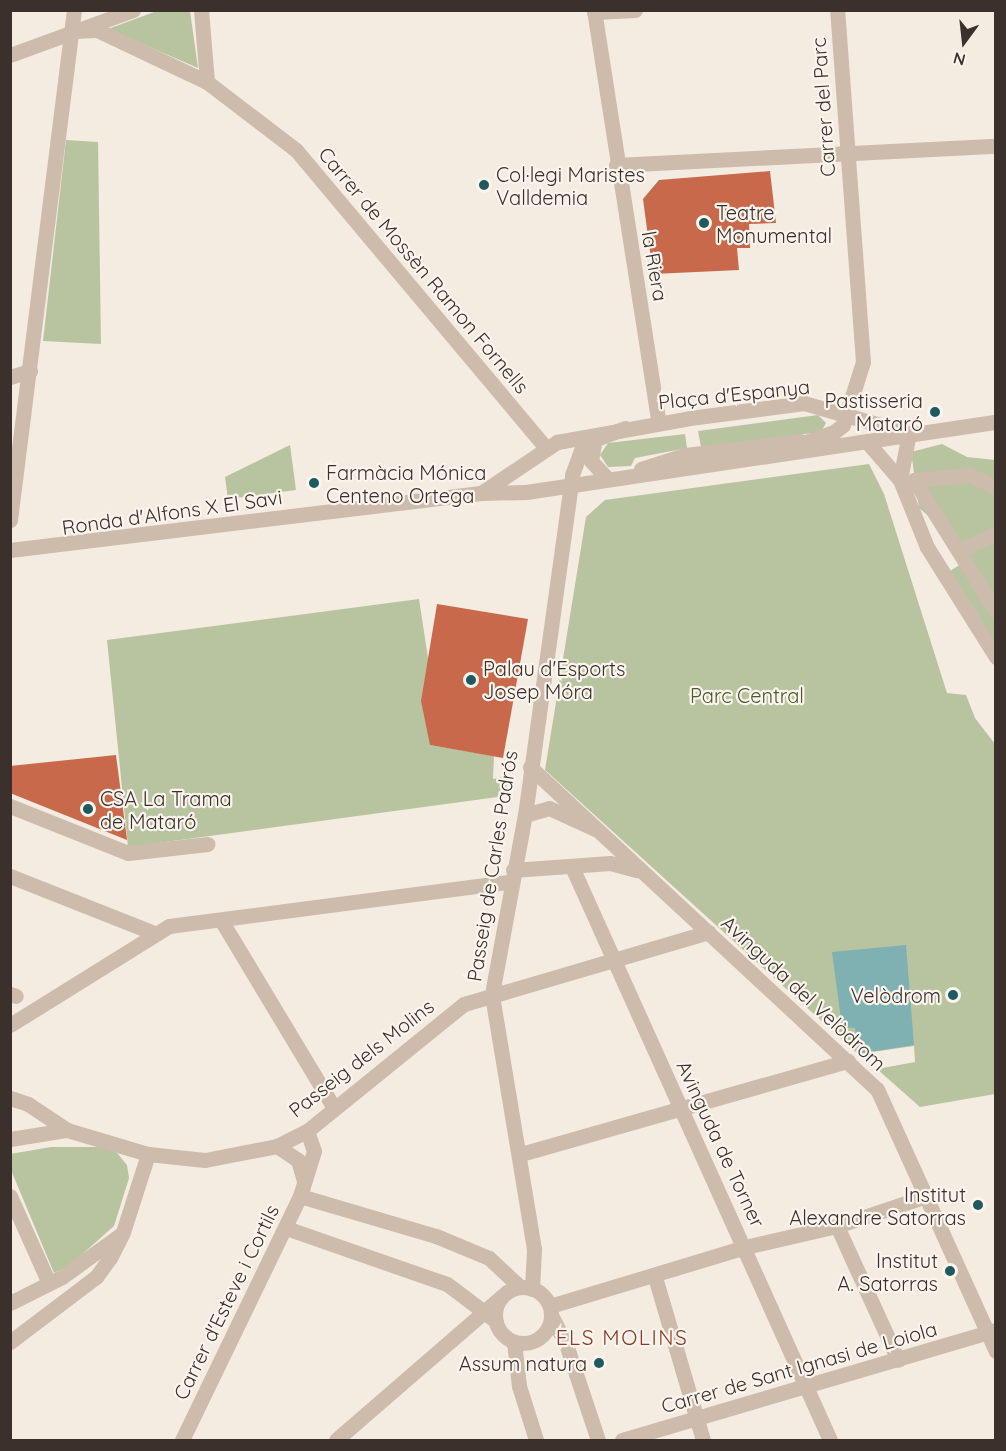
<!DOCTYPE html>
<meta charset="utf-8">
<style>
body{margin:0}
#map{position:relative;width:1006px;height:1451px;overflow:hidden;background:#f4ebe1;font-family:Quicksand,sans-serif}
div>[style]{position:absolute}
.green>*{inset:0;background:#b8c4a0}
.water>*{inset:0;background:#7fb0b2}
.building>*{inset:0;background:#c8694b}
.minor>*{height:15px;margin:-7.5px;padding:0 7.5px;transform-origin:7.5px;border-radius:7.5px;background:#cdbbac}
.minor>.ring{margin:-7.5px;padding:0;box-sizing:content-box;background:none;border:15px solid #cdbbac;border-radius:50%}
.dots>*{width:16px;height:16px;translate:-50% -50%;box-sizing:border-box;border:3px solid #fbf5ee;border-radius:50%}
span{translate:-50% -50%;white-space:nowrap;text-align:center;line-height:1.15;-webkit-text-stroke:4.5px #fbf5ee;paint-order:stroke}
.street-label{font-size:20px;color:#3b302b}
.poi-label{font-size:20px;color:#3b302b}
.left{translate:0 -50%;text-align:left}
.right{translate:-100% -50%;text-align:right}
.park-label{font-size:20px;color:#4a5a2e}
.neighbourhood-label{font-size:21px;color:#8c3b22;letter-spacing:1.5px}
.frame{position:absolute;inset:0;border:12px solid #3b302b;pointer-events:none}
.north{position:absolute;left:934px;top:12px;width:60px;height:60px;-webkit-text-stroke:4px #fbf5ee;paint-order:stroke;rotate:195deg;font-size:16px;font-weight:700;line-height:24px;text-align:center;color:#3b302b}
.north::after{content:'';display:block;margin:auto;width:21px;height:27px;background:#3b302b;clip-path:polygon(50% 0,100% 100%,50% 72%,0 100%)}
</style>
<div id="map">
<div class="green">
<div style="clip-path:polygon(157px 11px,190px 11px,198px 68px,108px 29px)"></div>
<div style="clip-path:polygon(66px 140px,98px 142px,101px 344px,43px 341px)"></div>
<div style="clip-path:polygon(818px 415px,826px 423px,821px 432px,701px 447px,698px 431px)"></div>
<div style="clip-path:polygon(685px 434px,687px 448px,635px 458px,631px 466px,608px 467px,600px 455px,608px 443px)"></div>
<div style="clip-path:polygon(942px 444px,967px 457px,995px 460px,995px 645px,950px 571px,961px 564px,938px 524px,919px 508px,911px 452px)"></div>
<div style="clip-path:polygon(290px 445px,296px 490px,228px 499px,225px 477px)"></div>
<div style="clip-path:polygon(869px 464px,884px 494px,947px 693px,966px 695px,975px 718px,995px 744px,995px 1094px,920px 1107px,877px 1069px,915px 1062px,914px 1046px,858px 1054px,545px 770px,586px 517px,605px 500px)"></div>
<div style="clip-path:polygon(419px 599px,428px 658px,430px 745px,494px 756px,493px 779px,508px 776px,505px 796px,128px 847px,107px 640px)"></div>
<div style="clip-path:polygon(51px 1147px,103px 1147px,117px 1153px,127px 1165px,129px 1178px,114px 1226px,69px 1266px,54px 1273px,11px 1170px,10px 1154px)"></div>
</div>
<div class="water">
<div style="clip-path:polygon(906px 945px,914px 1045px,858px 1054px,855px 1028px,842px 1027px,832px 952px)"></div>
</div>
<div class="building">
<div style="clip-path:polygon(770px 171px,776px 223px,749px 224px,750px 248px,737px 248px,739px 270px,653px 274px,643px 199px,659px 180px)"></div>
<div style="clip-path:polygon(437px 604px,528px 619px,503px 758px,430px 745px,421px 701px)"></div>
<div style="clip-path:polygon(116px 755px,127px 840px,10px 793px,10px 766px)"></div>
</div>
<div class="minor">
<div style="left:201px;top:10px;width:72px;rotate:85.2deg"></div>
<div style="left:594px;top:10px;width:418px;rotate:81.1deg"></div>
<div style="left:594px;top:12px;width:41px;rotate:-2.8deg"></div>
<div style="left:75px;top:31px;width:22px;rotate:-3deg"></div>
<div style="left:97px;top:30px;width:122px;rotate:25.3deg"></div>
<div style="left:207px;top:82px;width:112px;rotate:37.4deg"></div>
<div style="left:296px;top:150px;width:389px;rotate:50deg"></div>
<div style="left:10px;top:55px;width:131px;rotate:-20.1deg"></div>
<div style="left:616px;top:165px;width:380px;rotate:-2.9deg"></div>
<div style="left:10px;top:377px;width:21px;rotate:-17deg"></div>
<div style="left:595px;top:438px;width:23px;rotate:100deg"></div>
<div style="left:591px;top:461px;width:25px;rotate:47deg"></div>
<div style="left:869px;top:444px;width:48px;rotate:49.3deg"></div>
<div style="left:900px;top:480px;width:72px;rotate:68.1deg"></div>
<div style="left:927px;top:547px;width:130px;rotate:57.9deg"></div>
<div style="left:789px;top:448px;width:48px;rotate:-19.6deg"></div>
<div style="left:834px;top:432px;width:11px;rotate:-38deg"></div>
<div style="left:843px;top:425px;width:66px;rotate:-72.4deg"></div>
<div style="left:863px;top:362px;width:353px;rotate:-94.2deg"></div>
<div style="left:641px;top:469px;width:46px;rotate:-17.7deg"></div>
<div style="left:685px;top:455px;width:116px;rotate:-6.9deg"></div>
<div style="left:900px;top:480px;width:48px;rotate:-79.2deg"></div>
<div style="left:996px;top:487px;width:30px;rotate:-156deg"></div>
<div style="left:969px;top:475px;width:55px;rotate:174.8deg"></div>
<div style="left:914px;top:480px;width:155px;rotate:58deg"></div>
<div style="left:481px;top:493px;width:92px;rotate:-33.9deg"></div>
<div style="left:557px;top:442px;width:135px;rotate:-10.2deg"></div>
<div style="left:690px;top:418px;width:115px;rotate:-7.5deg"></div>
<div style="left:804px;top:403px;width:108px;rotate:16.1deg"></div>
<div style="left:10px;top:520px;width:514px;rotate:-82.85deg"></div>
<div style="left:10px;top:550px;width:474px;rotate:-6.9deg"></div>
<div style="left:481px;top:493px;width:45px;rotate:-1.3deg"></div>
<div style="left:526px;top:492px;width:475px;rotate:-8.5deg"></div>
<div style="left:960px;top:550px;width:40px;rotate:-25deg"></div>
<div style="left:530px;top:767px;width:473px;rotate:42.9deg"></div>
<div style="left:877px;top:1089px;width:288px;rotate:65.6deg"></div>
<div style="left:10px;top:806px;width:127px;rotate:21.7deg"></div>
<div style="left:128px;top:853px;width:80px;rotate:-6.5deg"></div>
<div style="left:525px;top:815px;width:25px;rotate:-16deg"></div>
<div style="left:549px;top:808px;width:51px;rotate:24.5deg"></div>
<div style="left:572px;top:867px;width:628px;rotate:65.76deg"></div>
<div style="left:513px;top:870px;width:97px;rotate:-4.1deg"></div>
<div style="left:610px;top:863px;width:28px;rotate:15deg"></div>
<div style="left:10px;top:876px;width:155px;rotate:21.6deg"></div>
<div style="left:221px;top:920px;width:219px;rotate:59deg"></div>
<div style="left:10px;top:994px;width:6px;rotate:18deg"></div>
<div style="left:10px;top:1025px;width:187px;rotate:-31.9deg"></div>
<div style="left:169px;top:926px;width:344px;rotate:-7.4deg"></div>
<div style="left:10px;top:1098px;width:19px;rotate:18deg"></div>
<div style="left:28px;top:1104px;width:47px;rotate:33.7deg"></div>
<div style="left:67px;top:1130px;width:84px;rotate:16.5deg"></div>
<div style="left:148px;top:1154px;width:57px;rotate:6deg"></div>
<div style="left:205px;top:1160px;width:73px;rotate:-11deg"></div>
<div style="left:277px;top:1146px;width:34px;rotate:-27deg"></div>
<div style="left:307px;top:1131px;width:202px;rotate:-39deg"></div>
<div style="left:464px;top:1004px;width:255px;rotate:-16.4deg"></div>
<div style="left:10px;top:1139px;width:58px;rotate:-9deg"></div>
<div style="left:277px;top:1146px;width:25px;rotate:34deg"></div>
<div style="left:298px;top:1160px;width:22px;rotate:74deg"></div>
<div style="left:521px;top:1154px;width:340px;rotate:-15.9deg"></div>
<div style="left:10px;top:1196px;width:95px;rotate:65.9deg"></div>
<div style="left:300px;top:1196px;width:142px;rotate:16.4deg"></div>
<div style="left:436px;top:1236px;width:57px;rotate:22.5deg"></div>
<div style="left:489px;top:1258px;width:42px;rotate:43.1deg"></div>
<div style="left:837px;top:1226px;width:147px;rotate:65.5deg"></div>
<div style="left:286px;top:1228px;width:170px;rotate:19.2deg"></div>
<div style="left:447px;top:1284px;width:61px;rotate:37.1deg"></div>
<div style="left:655px;top:1277px;width:170px;rotate:73.6deg"></div>
<div class="ring" style="left:495px;top:1287px;width:41px;height:41px"></div>
<div style="left:532px;top:1289px;width:40px;rotate:-87.1deg"></div>
<div style="left:534px;top:1249px;width:258px;rotate:-99.4deg"></div>
<div style="left:492px;top:994px;width:182px;rotate:-79.6deg"></div>
<div style="left:525px;top:815px;width:343px;rotate:-82.1deg"></div>
<div style="left:572px;top:475px;width:33px;rotate:-70deg"></div>
<div style="left:583px;top:444px;width:45px;rotate:-20.9deg"></div>
<div style="left:10px;top:1303px;width:58px;rotate:-26.6deg"></div>
<div style="left:62px;top:1277px;width:72px;rotate:-35.9deg"></div>
<div style="left:550px;top:1306px;width:204px;rotate:-16.8deg"></div>
<div style="left:745px;top:1247px;width:94px;rotate:-12.9deg"></div>
<div style="left:837px;top:1226px;width:94px;rotate:-18.6deg"></div>
<div style="left:552px;top:1317px;width:34px;rotate:63deg"></div>
<div style="left:567px;top:1347px;width:98px;rotate:71.6deg"></div>
<div style="left:10px;top:1342px;width:108px;rotate:-37.1deg"></div>
<div style="left:96px;top:1277px;width:24px;rotate:-54deg"></div>
<div style="left:110px;top:1258px;width:29px;rotate:-63deg"></div>
<div style="left:123px;top:1232px;width:82px;rotate:-72.2deg"></div>
<div style="left:514px;top:1342px;width:44px;rotate:83.5deg"></div>
<div style="left:519px;top:1386px;width:57px;rotate:72.5deg"></div>
<div style="left:182px;top:1440px;width:271px;rotate:-64.2deg"></div>
<div style="left:300px;top:1196px;width:47px;rotate:-72.7deg"></div>
<div style="left:314px;top:1151px;width:21px;rotate:-109deg"></div>
<div style="left:336px;top:1440px;width:220px;rotate:-40.9deg"></div>
<div style="left:622px;top:1440px;width:390px;rotate:-16.4deg"></div>
</div>
<div class="dots">
<div style="left:484px;top:185px;background:#1f5a5e"></div>
<div style="left:704px;top:223px;background:#1f5a5e"></div>
<div style="left:935px;top:412px;background:#1f5a5e"></div>
<div style="left:314px;top:483px;background:#1f5a5e"></div>
<div style="left:471px;top:680px;background:#1f5a5e"></div>
<div style="left:88px;top:809px;background:#1f5a5e"></div>
<div style="left:953px;top:995px;background:#1f5a5e"></div>
<div style="left:978px;top:1205px;background:#1f5a5e"></div>
<div style="left:950px;top:1271px;background:#1f5a5e"></div>
<div style="left:599px;top:1363px;background:#1f5a5e"></div>
</div>
<div class="street-label">
<span style="left:823px;top:107px;rotate:-94deg">Carrer del Parc</span>
<span style="left:655px;top:266px;rotate:80deg">la Riera</span>
<span style="left:424px;top:270px;rotate:50deg">Carrer de Mossèn Ramon Fornells</span>
<span style="left:734px;top:394px;rotate:-6deg">Plaça d'Espanya</span>
<span style="left:172px;top:512px;rotate:-8deg">Ronda d'Alfons X El Savi</span>
<span style="left:492px;top:866px;rotate:-81deg">Passeig de Carles Padrós</span>
<span style="left:804px;top:993px;rotate:43deg">Avinguda del Velòdrom</span>
<span style="left:361px;top:1058px;rotate:-38deg">Passeig dels Molins</span>
<span style="left:721px;top:1144px;rotate:65deg">Avinguda de Torner</span>
<span style="left:226px;top:1302px;rotate:-64deg">Carrer d'Esteve i Cortils</span>
<span style="left:799px;top:1367px;rotate:-16deg">Carrer de Sant Ignasi de Loiola</span>
</div>
<div class="poi-label">
<span class="left" style="left:496px;top:186px">Col·legi Maristes<br>Valldemia</span>
<span class="left" style="left:716px;top:224px">Teatre<br>Monumental</span>
<span class="right" style="left:923px;top:412px">Pastisseria<br>Mataró</span>
<span class="left" style="left:326px;top:484px">Farmàcia Mónica<br>Centeno Ortega</span>
<span class="left" style="left:483px;top:680px">Palau d'Esports<br>Josep Móra</span>
<span class="left" style="left:100px;top:810px">CSA La Trama<br>de Mataró</span>
<span class="right" style="left:941px;top:995px">Velòdrom</span>
<span class="right" style="left:966px;top:1206px">Institut<br>Alexandre Satorras</span>
<span class="right" style="left:938px;top:1272px">Institut<br>A. Satorras</span>
<span class="right" style="left:587px;top:1363px">Assum natura</span>
</div>
<div class="park-label">
<span style="left:747px;top:695px">Parc Central</span>
</div>
<div class="neighbourhood-label">
<span style="left:622px;top:1337px">ELS MOLINS</span>
</div>
<div class="frame"></div>
<div class="north">N</div>
</div>
